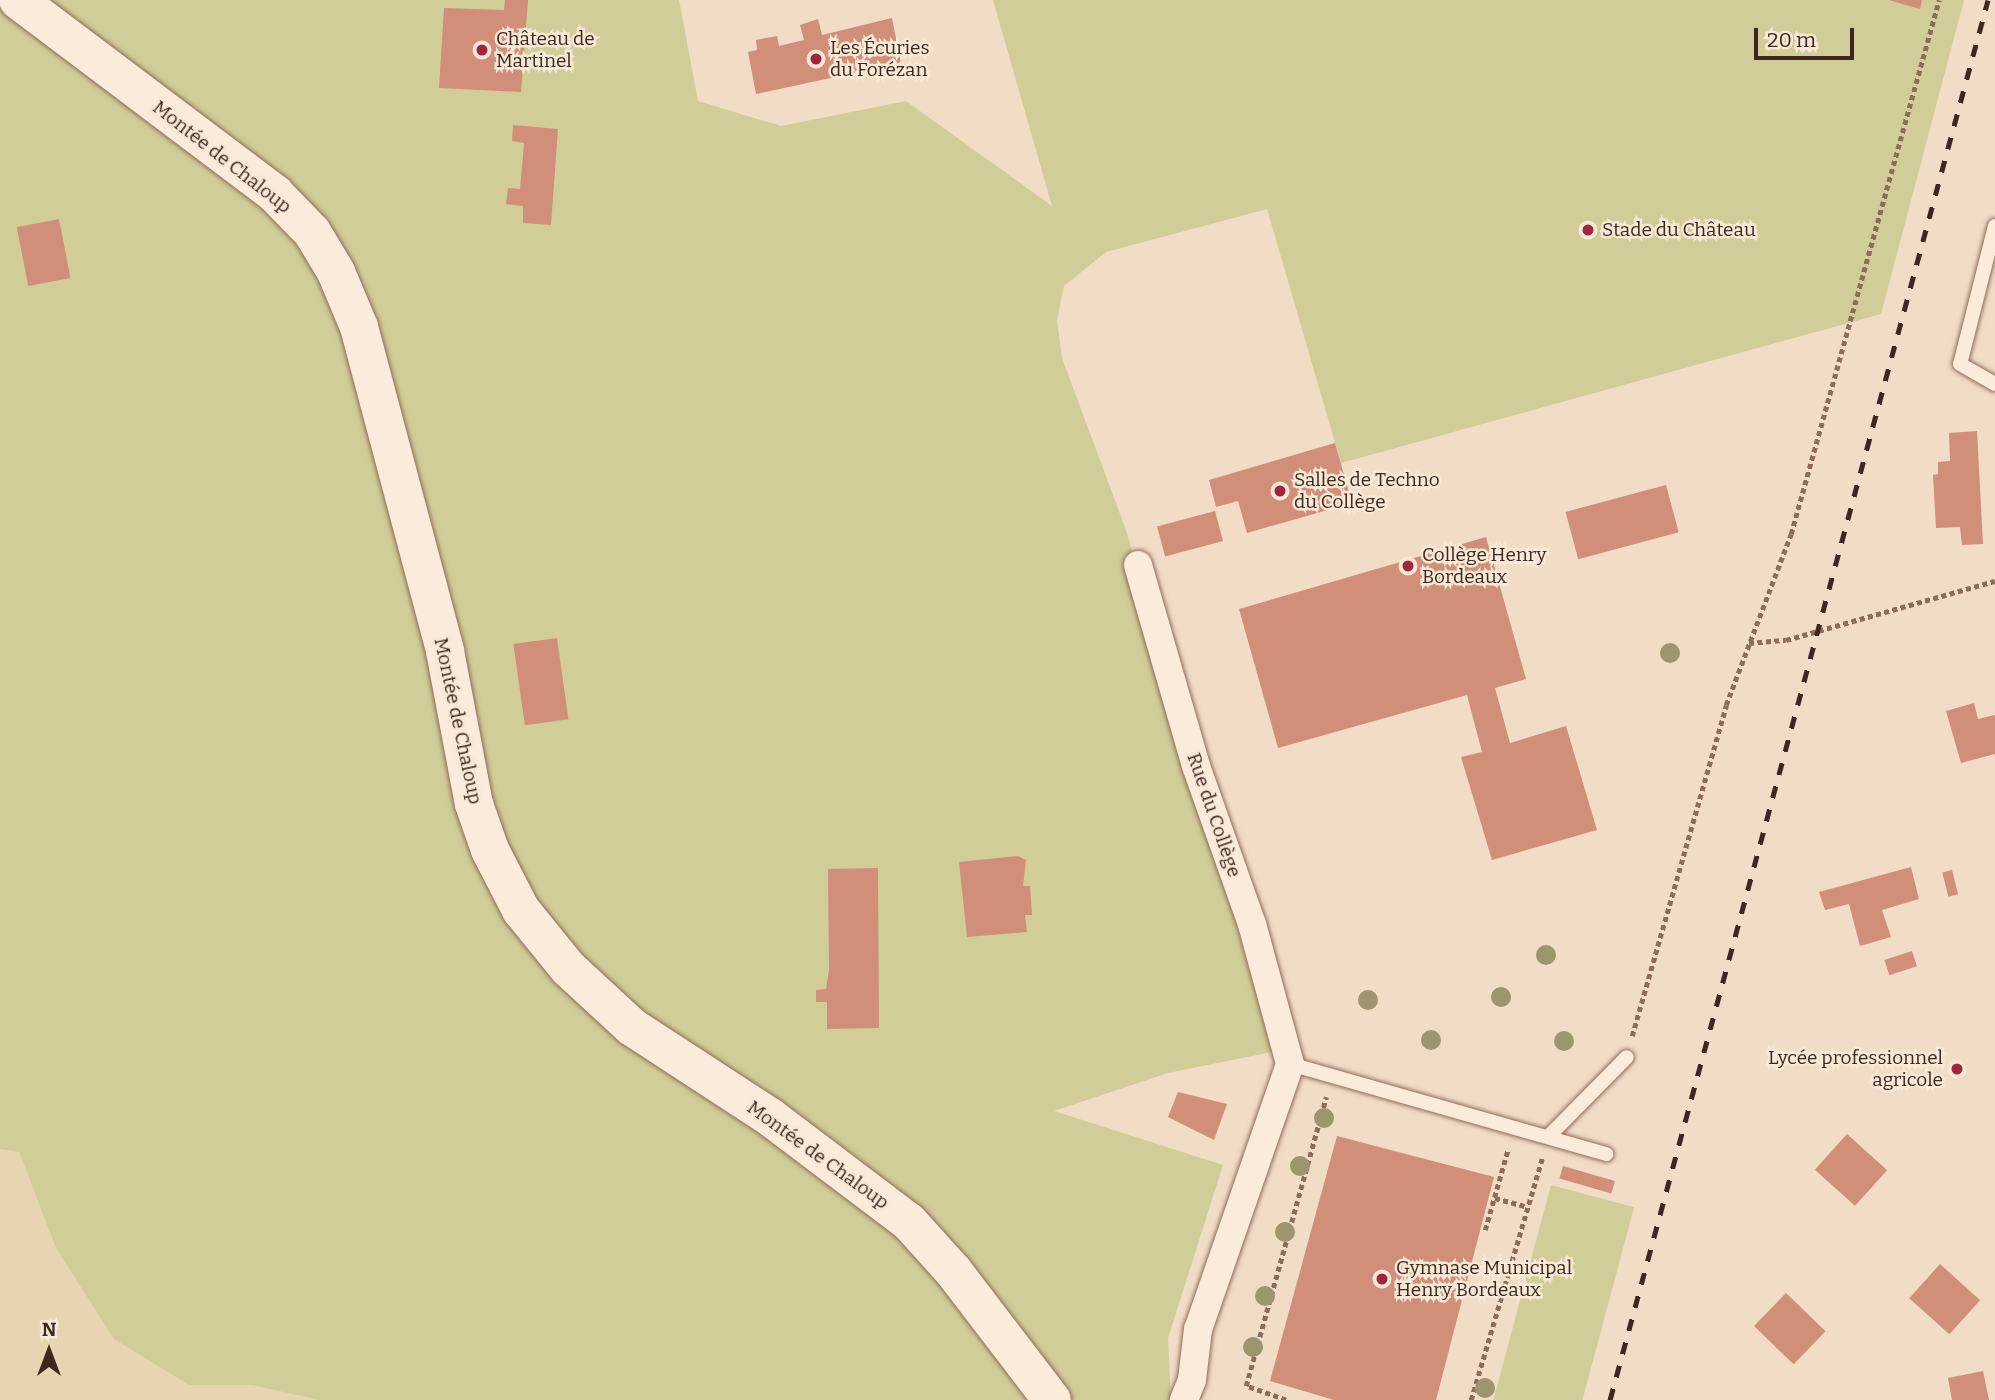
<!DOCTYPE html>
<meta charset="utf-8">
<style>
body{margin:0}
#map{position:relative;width:1995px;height:1400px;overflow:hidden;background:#f1dcc6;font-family:Bitter,serif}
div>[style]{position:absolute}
.farmland>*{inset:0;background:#e7d5b2}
.green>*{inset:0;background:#d0cd98;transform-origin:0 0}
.building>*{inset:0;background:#d18e79;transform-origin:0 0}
.path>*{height:4.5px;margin-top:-2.25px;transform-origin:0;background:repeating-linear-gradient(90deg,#8e6c5a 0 5px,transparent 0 8.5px)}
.roads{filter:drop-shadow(0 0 2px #8e6c5a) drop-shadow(0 0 2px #8e6c5a)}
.service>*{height:14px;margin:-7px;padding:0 7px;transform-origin:7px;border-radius:7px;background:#fbebda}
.minor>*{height:28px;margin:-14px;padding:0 14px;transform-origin:14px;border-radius:14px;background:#fbebda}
.secondary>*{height:38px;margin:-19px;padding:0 19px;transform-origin:19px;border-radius:19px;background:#fbebda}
.rail>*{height:5px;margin-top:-2.5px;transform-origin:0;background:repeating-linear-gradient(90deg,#3d281f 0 12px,transparent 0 24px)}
.trees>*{width:20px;height:20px;margin:-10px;border-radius:50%;background:#9c956d}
.dots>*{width:19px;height:19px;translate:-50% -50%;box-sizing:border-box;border:4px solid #f8e8d6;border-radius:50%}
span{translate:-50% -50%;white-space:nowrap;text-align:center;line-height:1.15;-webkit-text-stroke:5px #f8e8d6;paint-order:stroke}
.poi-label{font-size:19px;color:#3d281f}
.left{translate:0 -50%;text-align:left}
.right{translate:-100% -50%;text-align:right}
.street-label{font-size:19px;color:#3d281f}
.north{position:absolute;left:14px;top:1316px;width:70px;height:70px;-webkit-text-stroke:5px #f8e8d6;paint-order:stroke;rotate:0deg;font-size:19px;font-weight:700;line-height:28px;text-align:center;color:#3d281f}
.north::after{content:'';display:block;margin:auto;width:24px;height:32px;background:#3d281f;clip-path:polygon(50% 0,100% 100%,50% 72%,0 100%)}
.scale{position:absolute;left:1754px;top:28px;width:100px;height:32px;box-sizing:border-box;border:4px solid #3d281f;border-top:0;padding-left:9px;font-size:21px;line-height:24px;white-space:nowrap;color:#3d281f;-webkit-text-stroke:5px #f8e8d6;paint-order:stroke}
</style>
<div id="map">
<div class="farmland">
<div style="clip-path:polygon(0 1149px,19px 1152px,56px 1248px,189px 1385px,252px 1385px,319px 1400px,0 1400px)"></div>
</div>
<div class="green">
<div style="clip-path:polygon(0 0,679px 0,698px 101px,781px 126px,906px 101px,1052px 206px,993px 0,1964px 0,1881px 314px,1341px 463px,1267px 209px,1106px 252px,1064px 286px,1057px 320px,1062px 358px,1126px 530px,1272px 1052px,1168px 1073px,1054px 1111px,1223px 1165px,1168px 1338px,1171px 1400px,319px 1400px,252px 1385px,189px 1385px,114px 1339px,56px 1248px,19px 1152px,0 1149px)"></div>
<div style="left:1551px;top:1185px;width:86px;height:224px;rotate:15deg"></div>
</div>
<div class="building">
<div style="clip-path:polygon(505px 0,528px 0,521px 92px,439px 88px,444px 8px,504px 10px)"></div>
<div style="clip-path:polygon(1889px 0,1922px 0,1920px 9px)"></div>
<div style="clip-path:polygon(892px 18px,901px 63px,756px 94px,748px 52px,757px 50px,756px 40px,777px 36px,779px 46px,804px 40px,800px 25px,818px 19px,822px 35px)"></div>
<div style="clip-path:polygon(513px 125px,558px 129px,551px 225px,523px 223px,523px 206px,506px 204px,508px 188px,520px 189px,524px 143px,512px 141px)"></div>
<div style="left:59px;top:219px;width:60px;height:43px;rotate:79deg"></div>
<div style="clip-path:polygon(1977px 431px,1983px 544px,1962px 545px,1960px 527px,1936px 528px,1933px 475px,1938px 474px,1938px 462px,1950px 461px,1949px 433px)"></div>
<div style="clip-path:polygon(1335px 443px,1352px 503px,1247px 533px,1238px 501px,1216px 507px,1209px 480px)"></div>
<div style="left:1666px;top:485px;width:49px;height:104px;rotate:75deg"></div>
<div style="left:1215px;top:511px;width:31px;height:60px;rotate:75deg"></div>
<div style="clip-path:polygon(1486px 537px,1526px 679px,1495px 688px,1510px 743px,1566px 726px,1597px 830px,1492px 860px,1461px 757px,1482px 752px,1467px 695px,1278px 748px,1239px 609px)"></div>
<div style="left:557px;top:638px;width:82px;height:44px;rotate:82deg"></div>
<div style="clip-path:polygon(1974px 703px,1978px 719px,1995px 715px,1995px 754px,1961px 763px,1946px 711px)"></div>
<div style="clip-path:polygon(1018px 856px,1026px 860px,1023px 886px,1030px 886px,1032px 915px,1025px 915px,1027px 932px,967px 937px,959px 862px)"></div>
<div style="clip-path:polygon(1911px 867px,1919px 899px,1882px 910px,1891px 937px,1860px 946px,1849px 904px,1825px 910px,1819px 892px)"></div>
<div style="clip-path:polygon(878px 868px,879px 1028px,827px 1029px,827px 1002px,816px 1002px,816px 990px,826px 989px,829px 970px,828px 869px)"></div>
<div style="left:1952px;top:870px;width:25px;height:10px;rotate:76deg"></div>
<div style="left:1912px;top:951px;width:16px;height:29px;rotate:72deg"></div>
<div style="clip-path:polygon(1178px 1092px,1227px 1104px,1214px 1140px,1168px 1117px)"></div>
<div style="left:1847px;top:1134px;width:54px;height:48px;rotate:42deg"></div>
<div style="clip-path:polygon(1337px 1136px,1494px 1177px,1436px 1400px,1334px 1400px,1270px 1381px)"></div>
<div style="left:1563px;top:1166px;width:54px;height:13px;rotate:16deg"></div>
<div style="left:1940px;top:1264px;width:54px;height:46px;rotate:42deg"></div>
<div style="left:1786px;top:1293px;width:55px;height:46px;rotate:44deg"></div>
<div style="clip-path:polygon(1983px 1371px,1989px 1400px,1952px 1400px,1948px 1378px)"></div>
</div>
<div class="path">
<div style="left:1749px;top:643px;width:37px;rotate:-5deg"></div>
<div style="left:1786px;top:640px;width:217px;rotate:-15.8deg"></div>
<div style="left:1632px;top:1036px;width:344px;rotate:-74.1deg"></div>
<div style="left:1726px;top:705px;width:183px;rotate:-69.2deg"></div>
<div style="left:1791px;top:534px;width:554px;rotate:-74.51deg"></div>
<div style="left:1495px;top:1198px;width:34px;rotate:15deg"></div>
<div style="left:1485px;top:1230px;width:84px;rotate:-74.1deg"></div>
<div style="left:1286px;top:1400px;width:42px;rotate:-160.7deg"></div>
<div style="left:1246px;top:1386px;width:300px;rotate:-74.5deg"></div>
<div style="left:1471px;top:1400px;width:252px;rotate:-73.6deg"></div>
</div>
<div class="roads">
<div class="service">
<div style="left:1995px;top:226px;width:142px;rotate:104.2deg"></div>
<div style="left:1960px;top:364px;width:40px;rotate:29.7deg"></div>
<div style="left:1290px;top:1064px;width:329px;rotate:15.9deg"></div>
<div style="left:1548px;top:1137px;width:112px;rotate:-45.4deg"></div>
</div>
<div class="minor">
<div style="left:1138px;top:565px;width:209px;rotate:73.9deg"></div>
<div style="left:1196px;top:766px;width:168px;rotate:70.5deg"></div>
<div style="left:1252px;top:924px;width:145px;rotate:74.8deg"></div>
<div style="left:1290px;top:1064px;width:281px;rotate:109.1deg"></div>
<div style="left:1198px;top:1329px;width:51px;rotate:96.7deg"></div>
<div style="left:1192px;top:1380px;width:22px;rotate:112deg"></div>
</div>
<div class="secondary">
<div style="left:18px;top:0;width:322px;rotate:37deg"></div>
<div style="left:275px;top:194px;width:53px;rotate:45.8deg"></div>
<div style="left:312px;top:232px;width:47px;rotate:59deg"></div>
<div style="left:336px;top:272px;width:60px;rotate:67.3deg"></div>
<div style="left:359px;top:327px;width:335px;rotate:75.1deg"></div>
<div style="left:445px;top:651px;width:156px;rotate:79.3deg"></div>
<div style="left:474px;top:804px;width:49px;rotate:70.8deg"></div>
<div style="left:490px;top:850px;width:68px;rotate:62.7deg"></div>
<div style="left:521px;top:910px;width:75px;rotate:51deg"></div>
<div style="left:568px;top:968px;width:87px;rotate:42.7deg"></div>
<div style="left:632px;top:1027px;width:165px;rotate:33.1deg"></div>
<div style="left:770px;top:1117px;width:174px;rotate:37.1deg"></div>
<div style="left:909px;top:1222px;width:67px;rotate:48deg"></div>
<div style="left:954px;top:1272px;width:161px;rotate:52.6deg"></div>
</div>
</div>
<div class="rail">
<div style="left:1610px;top:1400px;width:1450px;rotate:-74.89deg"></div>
</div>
<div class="trees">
<div style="left:1670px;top:653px"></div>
<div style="left:1546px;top:955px"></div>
<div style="left:1501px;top:997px"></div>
<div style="left:1368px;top:1000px"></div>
<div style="left:1431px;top:1040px"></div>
<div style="left:1564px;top:1041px"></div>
<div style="left:1324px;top:1118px"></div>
<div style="left:1300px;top:1166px"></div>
<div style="left:1285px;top:1232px"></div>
<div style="left:1265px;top:1296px"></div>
<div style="left:1253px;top:1347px"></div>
<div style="left:1485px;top:1388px"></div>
</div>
<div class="dots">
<div style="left:482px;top:50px;background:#a1263d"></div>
<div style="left:816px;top:59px;background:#a1263d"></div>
<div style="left:1588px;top:230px;background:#a1263d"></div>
<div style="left:1280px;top:491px;background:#a1263d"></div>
<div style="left:1408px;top:566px;background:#a1263d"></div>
<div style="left:1957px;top:1069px;background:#a1263d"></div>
<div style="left:1382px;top:1279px;background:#a1263d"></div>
</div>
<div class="poi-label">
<span class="left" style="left:496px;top:50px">Château de<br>Martinel</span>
<span class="left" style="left:830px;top:59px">Les Écuries<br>du Forézan</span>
<span class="left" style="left:1602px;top:230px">Stade du Château</span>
<span class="left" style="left:1294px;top:491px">Salles de Techno<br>du Collège</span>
<span class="left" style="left:1422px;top:566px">Collège Henry<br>Bordeaux</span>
<span class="right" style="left:1943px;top:1069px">Lycée professionnel<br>agricole</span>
<span class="left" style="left:1396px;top:1279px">Gymnase Municipal<br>Henry Bordeaux</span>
</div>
<div class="street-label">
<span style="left:222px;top:157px;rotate:38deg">Montée de Chaloup</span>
<span style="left:458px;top:721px;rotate:78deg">Montée de Chaloup</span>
<span style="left:1214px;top:815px;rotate:71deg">Rue du Collège</span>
<span style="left:818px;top:1155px;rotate:36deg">Montée de Chaloup</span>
</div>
<div class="north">N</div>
<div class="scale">20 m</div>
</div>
